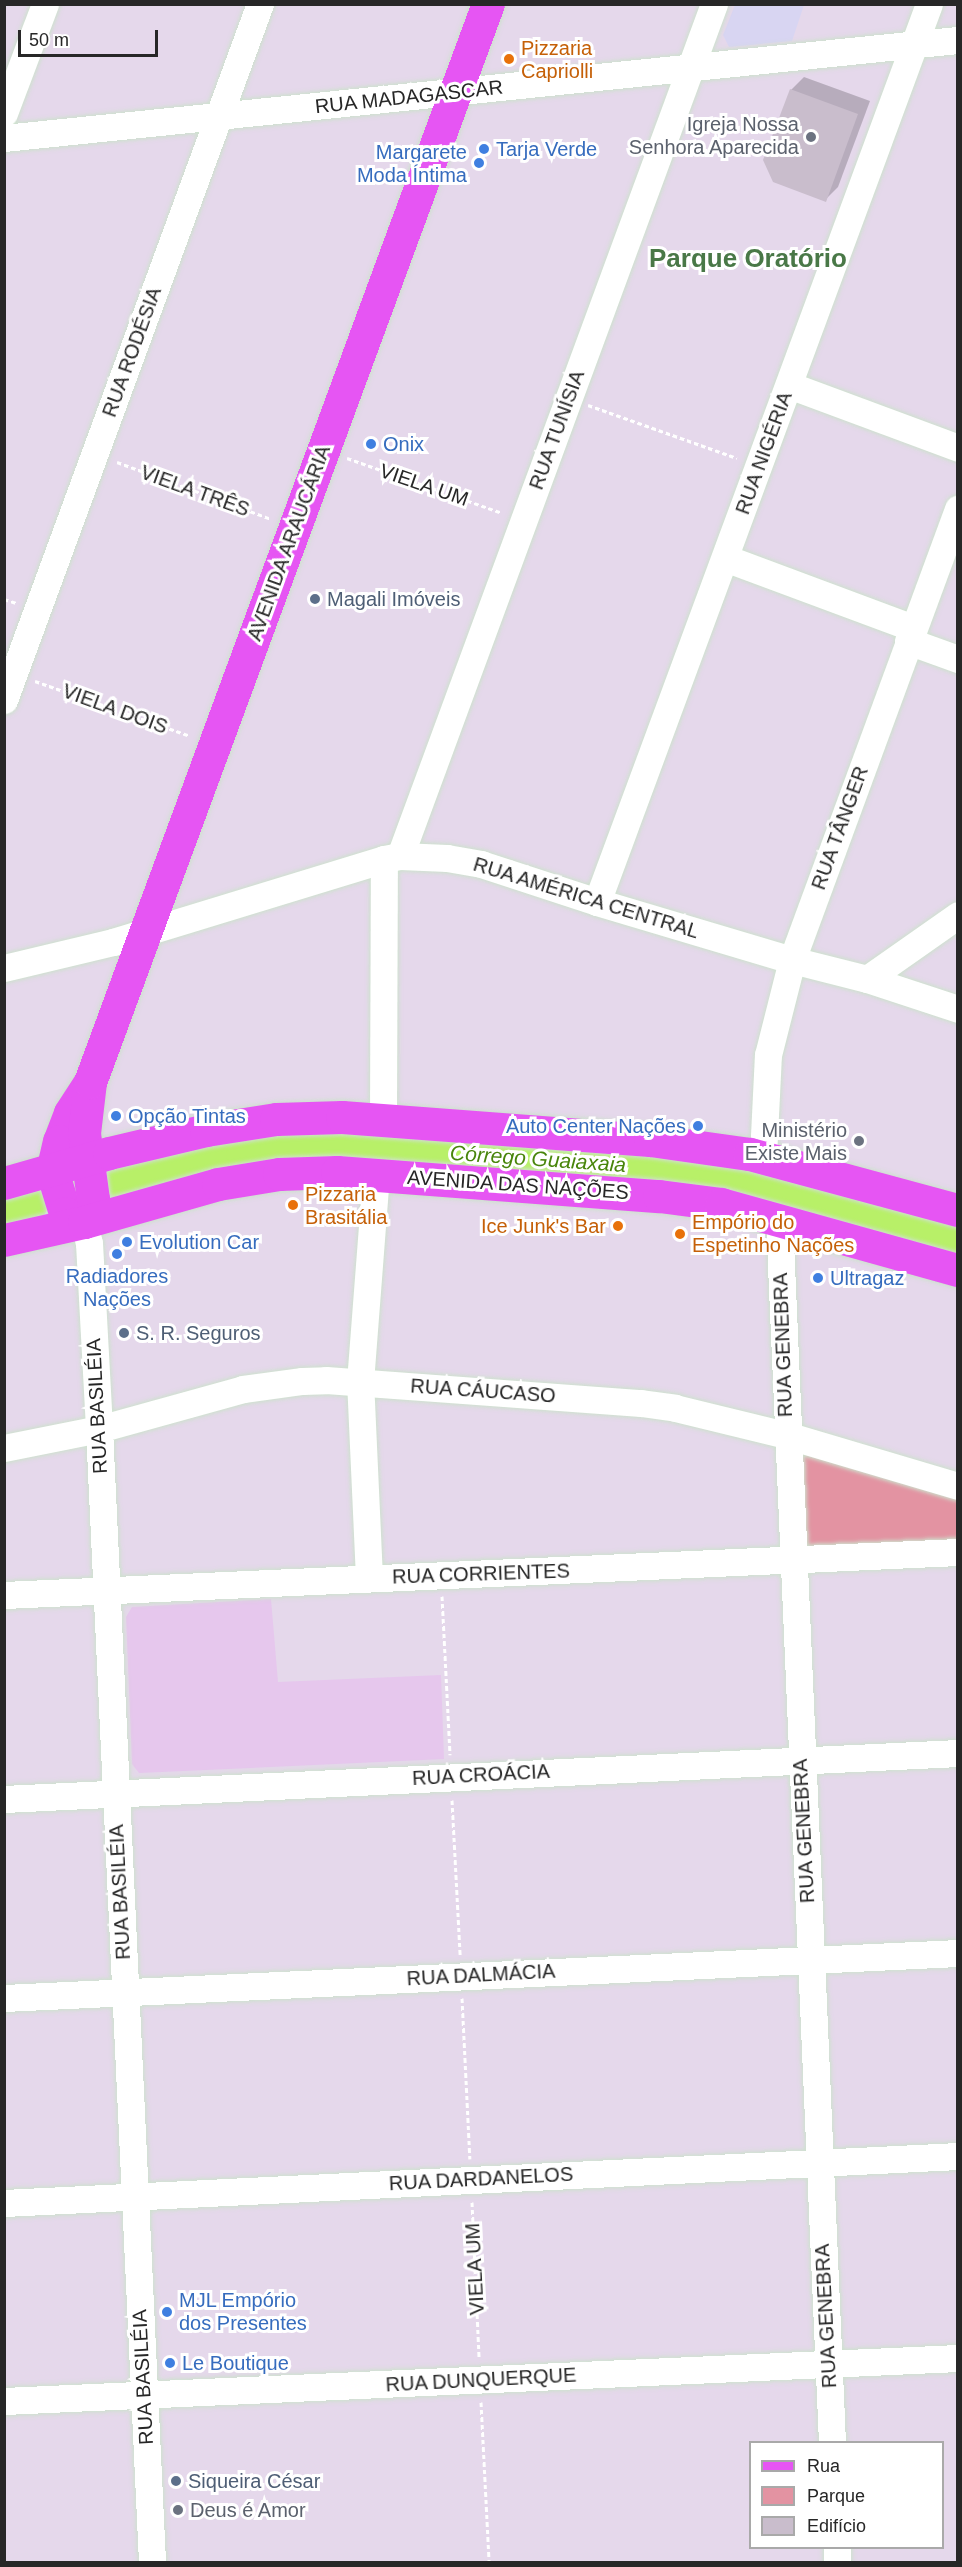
<!DOCTYPE html>
<meta charset="utf-8">
<style>
body{margin:0}
#map{position:relative;width:962px;height:2567px;overflow:hidden;background:#e5d8eb;font-family:Arial,sans-serif}
div>[style]{position:absolute}
.education>*{inset:0;background:#e6c7ed}
.medical>*{inset:0;background:#d8d5f2}
.green>*{inset:0;background:#e393a2}
.shadow>*{inset:0;background:#0003}
.river>*{height:33px;margin:-16.5px;padding:0 16.5px;transform-origin:16.5px;border-radius:16.5px;background:#b8f068}
.building>*{inset:0;background:#c9bdcc}
.path>*{height:3px;margin-top:-1.5px;transform-origin:0;background:repeating-linear-gradient(90deg,#fff 0 4.5px,transparent 0 7.5px)}
.roads{filter:drop-shadow(0 0 2px #cee1ce) drop-shadow(0 0 2px #cee1ce)}
.minor>*{height:27px;margin:-13.5px;padding:0 13.5px;transform-origin:13.5px;border-radius:13.5px;background:#fff}
.major>*{height:33px;margin:-16.5px;padding:0 16.5px;transform-origin:16.5px;border-radius:16.5px;background:#e655f3}
.dots>*{width:16px;height:16px;translate:-50% -50%;box-sizing:border-box;border:3px solid #fff;border-radius:50%}
span{translate:-50% -50%;white-space:nowrap;text-align:center;line-height:1.15;-webkit-text-stroke:6px #fff;paint-order:stroke}
.food-label{font-size:20px;color:#c56008}
.left{translate:0 -50%;text-align:left}
.right{translate:-100% -50%;text-align:right}
.street-label{font-size:20px;color:#272727}
.worship-label{font-size:20px;color:#5b616d}
.shop-label{font-size:20px;color:#366cbe}
.service-label{font-size:20px;color:#4e5e75}
.water-label{font-size:21px;color:#48850b;font-style:italic}
.district-label{font-size:26px;color:#497847;font-weight:700}
.frame{position:absolute;inset:0;border:6px solid #272727;pointer-events:none}
.legend{position:absolute;left:749px;top:2441px;width:195px;height:108px;box-sizing:border-box;background:#fff;border:2px solid #a9a9a9;margin:0;padding:8px 10px;list-style:none;font-size:18px;color:#272727}
.legend li{display:flex;align-items:center;gap:12px;height:30px}
.legend b{width:30px;border:2px solid #a9a9a9}
.scale{position:absolute;left:18px;top:30px;width:140px;height:27px;box-sizing:border-box;border:3px solid #272727;border-top:0;padding-left:8px;font-size:18px;line-height:21px;white-space:nowrap;color:#272727;-webkit-text-stroke:4px #fff;paint-order:stroke}
</style>
<div id="map">
<div class="education">
<div style="clip-path:polygon(271px 1599px,278px 1682px,441px 1675px,444px 1759px,139px 1773px,132px 1764px,126px 1617px,132px 1607px)"></div>
</div>
<div class="medical">
<div style="clip-path:polygon(735px 5px,735px 4px,804px 5px,792px 41px,729px 47px,723px 35px)"></div>
</div>
<div class="green">
<div style="clip-path:polygon(805px 1454px,957px 1495px,957px 1542px,807px 1547px,804px 1542px,801px 1456px)"></div>
</div>
<div class="shadow">
<div style="clip-path:polygon(804px 77px,870px 101px,838px 187px,825px 200px,791px 90px)"></div>
</div>
<div class="river">
<div style="left:114px;top:1184px;width:132px;rotate:-13.6deg"></div>
<div style="left:242px;top:1153px;width:34px;rotate:-8deg"></div>
<div style="left:276px;top:1148px;width:84px;rotate:-1.4deg"></div>
<div style="left:360px;top:1146px;width:277px;rotate:4.1deg"></div>
<div style="left:636px;top:1166px;width:80px;rotate:7.9deg"></div>
<div style="left:715px;top:1177px;width:73px;rotate:11.9deg"></div>
<div style="left:786px;top:1192px;width:179px;rotate:16.2deg"></div>
<div style="left:4px;top:1209px;width:27px;rotate:-10deg"></div>
</div>
<div class="building">
<div style="clip-path:polygon(790px 89px,858px 114px,826px 202px,773px 182px,763px 160px)"></div>
</div>
<div class="path">
<div style="left:588px;top:405px;width:158px;rotate:19.6deg"></div>
<div style="left:347px;top:458px;width:164px;rotate:19.5deg"></div>
<div style="left:117px;top:462px;width:164px;rotate:20.3deg"></div>
<div style="left:4px;top:599px;width:13px;rotate:18deg"></div>
<div style="left:35px;top:681px;width:164px;rotate:19.5deg"></div>
<div style="left:442px;top:1596px;width:159px;rotate:87.1deg"></div>
<div style="left:452px;top:1800px;width:155px;rotate:87deg"></div>
<div style="left:462px;top:1998px;width:161px;rotate:87.2deg"></div>
<div style="left:472px;top:2202px;width:155px;rotate:87.4deg"></div>
<div style="left:481px;top:2402px;width:160px;rotate:87.1deg"></div>
</div>
<div class="roads">
<div class="minor">
<div style="left:4px;top:113px;width:116px;rotate:-69.4deg"></div>
<div style="left:4px;top:138px;width:959px;rotate:-5.87deg"></div>
<div style="left:789px;top:385px;width:180px;rotate:20.4deg"></div>
<div style="left:725px;top:558px;width:201px;rotate:20.4deg"></div>
<div style="left:908px;top:641px;width:53px;rotate:19.8deg"></div>
<div style="left:4px;top:700px;width:742px;rotate:-69.81deg"></div>
<div style="left:400px;top:856px;width:908px;rotate:-69.77deg"></div>
<div style="left:597px;top:902px;width:957px;rotate:-69.71deg"></div>
<div style="left:4px;top:968px;width:112px;rotate:-13.4deg"></div>
<div style="left:113px;top:942px;width:283px;rotate:-17deg"></div>
<div style="left:384px;top:859px;width:16px;rotate:-11deg"></div>
<div style="left:400px;top:856px;width:47px;rotate:2.4deg"></div>
<div style="left:447px;top:858px;width:35px;rotate:10deg"></div>
<div style="left:481px;top:864px;width:122px;rotate:18.1deg"></div>
<div style="left:597px;top:902px;width:203px;rotate:16.6deg"></div>
<div style="left:792px;top:960px;width:77px;rotate:14.2deg"></div>
<div style="left:867px;top:979px;width:96px;rotate:18.2deg"></div>
<div style="left:867px;top:979px;width:111px;rotate:-35.1deg"></div>
<div style="left:383px;top:1120px;width:261px;rotate:-89.8deg"></div>
<div style="left:763px;top:1156px;width:101px;rotate:-87.2deg"></div>
<div style="left:768px;top:1055px;width:98px;rotate:-75.8deg"></div>
<div style="left:792px;top:960px;width:481px;rotate:-69.8deg"></div>
<div style="left:779px;top:1219px;width:1224px;rotate:87.52deg"></div>
<div style="left:84px;top:1222px;width:22px;rotate:77deg"></div>
<div style="left:89px;top:1243px;width:186px;rotate:86.9deg"></div>
<div style="left:99px;top:1429px;width:1134px;rotate:87.32deg"></div>
<div style="left:4px;top:1448px;width:97px;rotate:-11.3deg"></div>
<div style="left:99px;top:1429px;width:149px;rotate:-15.5deg"></div>
<div style="left:243px;top:1389px;width:60px;rotate:-7.7deg"></div>
<div style="left:302px;top:1381px;width:24px;rotate:-2deg"></div>
<div style="left:326px;top:1380px;width:316px;rotate:4.2deg"></div>
<div style="left:641px;top:1403px;width:34px;rotate:8deg"></div>
<div style="left:675px;top:1408px;width:114px;rotate:13.7deg"></div>
<div style="left:786px;top:1435px;width:179px;rotate:16.5deg"></div>
<div style="left:369px;top:1578px;width:196px;rotate:-92.6deg"></div>
<div style="left:360px;top:1382px;width:208px;rotate:-85.6deg"></div>
<div style="left:4px;top:1595px;width:955px;rotate:-2.58deg"></div>
<div style="left:4px;top:1799px;width:955px;rotate:-2.76deg"></div>
<div style="left:4px;top:1998px;width:955px;rotate:-2.7deg"></div>
<div style="left:4px;top:2203px;width:955px;rotate:-2.82deg"></div>
<div style="left:4px;top:2401px;width:955px;rotate:-2.58deg"></div>
<div style="left:837px;top:2548px;width:14px;rotate:90deg"></div>
</div>
<div class="major">
<div style="left:90px;top:1082px;width:37px;rotate:123deg"></div>
<div style="left:70px;top:1113px;width:30px;rotate:111deg"></div>
<div style="left:59px;top:1141px;width:31px;rotate:103deg"></div>
<div style="left:52px;top:1171px;width:44px;rotate:72.8deg"></div>
<div style="left:65px;top:1213px;width:21px;rotate:25deg"></div>
<div style="left:84px;top:1222px;width:25px;rotate:-69deg"></div>
<div style="left:93px;top:1199px;width:67px;rotate:-97.8deg"></div>
<div style="left:84px;top:1133px;width:51px;rotate:-83.3deg"></div>
<div style="left:90px;top:1082px;width:1149px;rotate:-69.74deg"></div>
<div style="left:4px;top:1183px;width:109px;rotate:-15.9deg"></div>
<div style="left:109px;top:1153px;width:100px;rotate:-13.3deg"></div>
<div style="left:206px;top:1130px;width:71px;rotate:-8.9deg"></div>
<div style="left:276px;top:1119px;width:66px;rotate:-1.7deg"></div>
<div style="left:342px;top:1117px;width:309px;rotate:4.3deg"></div>
<div style="left:650px;top:1140px;width:101px;rotate:8deg"></div>
<div style="left:750px;top:1154px;width:215px;rotate:15.1deg"></div>
<div style="left:4px;top:1240px;width:82px;rotate:-12.7deg"></div>
<div style="left:84px;top:1222px;width:139px;rotate:-15.8deg"></div>
<div style="left:218px;top:1184px;width:62px;rotate:-9.3deg"></div>
<div style="left:279px;top:1174px;width:58px;rotate:-2deg"></div>
<div style="left:337px;top:1172px;width:323px;rotate:4.3deg"></div>
<div style="left:659px;top:1196px;width:63px;rotate:7.4deg"></div>
<div style="left:721px;top:1204px;width:246px;rotate:15.6deg"></div>
</div>
</div>
<div class="dots">
<div style="left:509px;top:59px;background:#e8710a"></div>
<div style="left:811px;top:137px;background:#6b7280"></div>
<div style="left:484px;top:149px;background:#3f7fe0"></div>
<div style="left:479px;top:163px;background:#3f7fe0"></div>
<div style="left:371px;top:444px;background:#3f7fe0"></div>
<div style="left:315px;top:599px;background:#5c6f8a"></div>
<div style="left:116px;top:1116px;background:#3f7fe0"></div>
<div style="left:698px;top:1126px;background:#3f7fe0"></div>
<div style="left:859px;top:1141px;background:#6b7280"></div>
<div style="left:293px;top:1205px;background:#e8710a"></div>
<div style="left:618px;top:1226px;background:#e8710a"></div>
<div style="left:680px;top:1234px;background:#e8710a"></div>
<div style="left:127px;top:1242px;background:#3f7fe0"></div>
<div style="left:117px;top:1254px;background:#3f7fe0"></div>
<div style="left:818px;top:1278px;background:#3f7fe0"></div>
<div style="left:124px;top:1333px;background:#5c6f8a"></div>
<div style="left:167px;top:2312px;background:#3f7fe0"></div>
<div style="left:170px;top:2363px;background:#3f7fe0"></div>
<div style="left:176px;top:2481px;background:#5c6f8a"></div>
<div style="left:178px;top:2510px;background:#6b7280"></div>
</div>
<div class="food-label">
<span class="left" style="left:521px;top:60px">Pizzaria<br>Capriolli</span>
<span class="left" style="left:305px;top:1206px">Pizzaria<br>Brasitália</span>
<span class="left" style="left:692px;top:1234px">Empório do<br>Espetinho Nações</span>
<span class="right" style="left:606px;top:1226px">Ice Junk's Bar</span>
</div>
<div class="street-label">
<span style="left:409px;top:97px;rotate:-6deg">RUA MADAGASCAR</span>
<span style="left:132px;top:352px;rotate:-70deg">RUA RODÉSIA</span>
<span style="left:557px;top:430px;rotate:-70deg">RUA TUNÍSIA</span>
<span style="left:764px;top:453px;rotate:-70deg">RUA NIGÉRIA</span>
<span style="left:424px;top:485px;rotate:19deg">VIELA UM</span>
<span style="left:195px;top:491px;rotate:20deg">VIELA TRÊS</span>
<span style="left:289px;top:543px;rotate:-70deg">AVENIDA ARAUCÁRIA</span>
<span style="left:115px;top:709px;rotate:20deg">VIELA DOIS</span>
<span style="left:840px;top:828px;rotate:-70deg">RUA TÂNGER</span>
<span style="left:586px;top:898px;rotate:17deg">RUA AMÉRICA CENTRAL</span>
<span style="left:518px;top:1185px;rotate:4deg">AVENIDA DAS NAÇÕES</span>
<span style="left:783px;top:1345px;rotate:-92deg">RUA GENEBRA</span>
<span style="left:483px;top:1391px;rotate:4deg">RUA CÁUCASO</span>
<span style="left:97px;top:1406px;rotate:-93deg">RUA BASILÉIA</span>
<span style="left:481px;top:1574px;rotate:-2deg">RUA CORRIENTES</span>
<span style="left:481px;top:1775px;rotate:-3deg">RUA CROÁCIA</span>
<span style="left:804px;top:1831px;rotate:-93deg">RUA GENEBRA</span>
<span style="left:120px;top:1892px;rotate:-93deg">RUA BASILÉIA</span>
<span style="left:481px;top:1975px;rotate:-3deg">RUA DALMÁCIA</span>
<span style="left:481px;top:2179px;rotate:-3deg">RUA DARDANELOS</span>
<span style="left:475px;top:2269px;rotate:-93deg">VIELA UM</span>
<span style="left:826px;top:2316px;rotate:-93deg">RUA GENEBRA</span>
<span style="left:143px;top:2377px;rotate:-93deg">RUA BASILÉIA</span>
<span style="left:481px;top:2380px;rotate:-3deg">RUA DUNQUERQUE</span>
</div>
<div class="worship-label">
<span class="right" style="left:799px;top:136px">Igreja Nossa<br>Senhora Aparecida</span>
<span class="right" style="left:847px;top:1142px">Ministério<br>Existe Mais</span>
<span class="left" style="left:190px;top:2510px">Deus é Amor</span>
</div>
<div class="shop-label">
<span class="left" style="left:496px;top:149px">Tarja Verde</span>
<span class="right" style="left:467px;top:164px">Margarete<br>Moda Íntima</span>
<span class="left" style="left:383px;top:444px">Onix</span>
<span class="left" style="left:128px;top:1116px">Opção Tintas</span>
<span class="right" style="left:686px;top:1126px">Auto Center Nações</span>
<span class="left" style="left:139px;top:1242px">Evolution Car</span>
<span style="left:117px;top:1288px">Radiadores<br>Nações</span>
<span class="left" style="left:830px;top:1278px">Ultragaz</span>
<span class="left" style="left:179px;top:2312px">MJL Empório<br>dos Presentes</span>
<span class="left" style="left:182px;top:2363px">Le Boutique</span>
</div>
<div class="service-label">
<span class="left" style="left:327px;top:599px">Magali Imóveis</span>
<span class="left" style="left:136px;top:1333px">S. R. Seguros</span>
<span class="left" style="left:188px;top:2481px">Siqueira César</span>
</div>
<div class="water-label">
<span style="left:538px;top:1159px;rotate:4deg">Córrego Guaiaxaia</span>
</div>
<div class="district-label">
<span style="left:748px;top:259px">Parque Oratório</span>
</div>
<div class="frame"></div>
<ul class="legend">
<li><b style="height:8px;background:#e655f3"></b>Rua</li>
<li><b style="height:16px;background:#e393a2"></b>Parque</li>
<li><b style="height:16px;background:#c9bdcc"></b>Edifício</li>
</ul>
<div class="scale">50 m</div>
</div>
